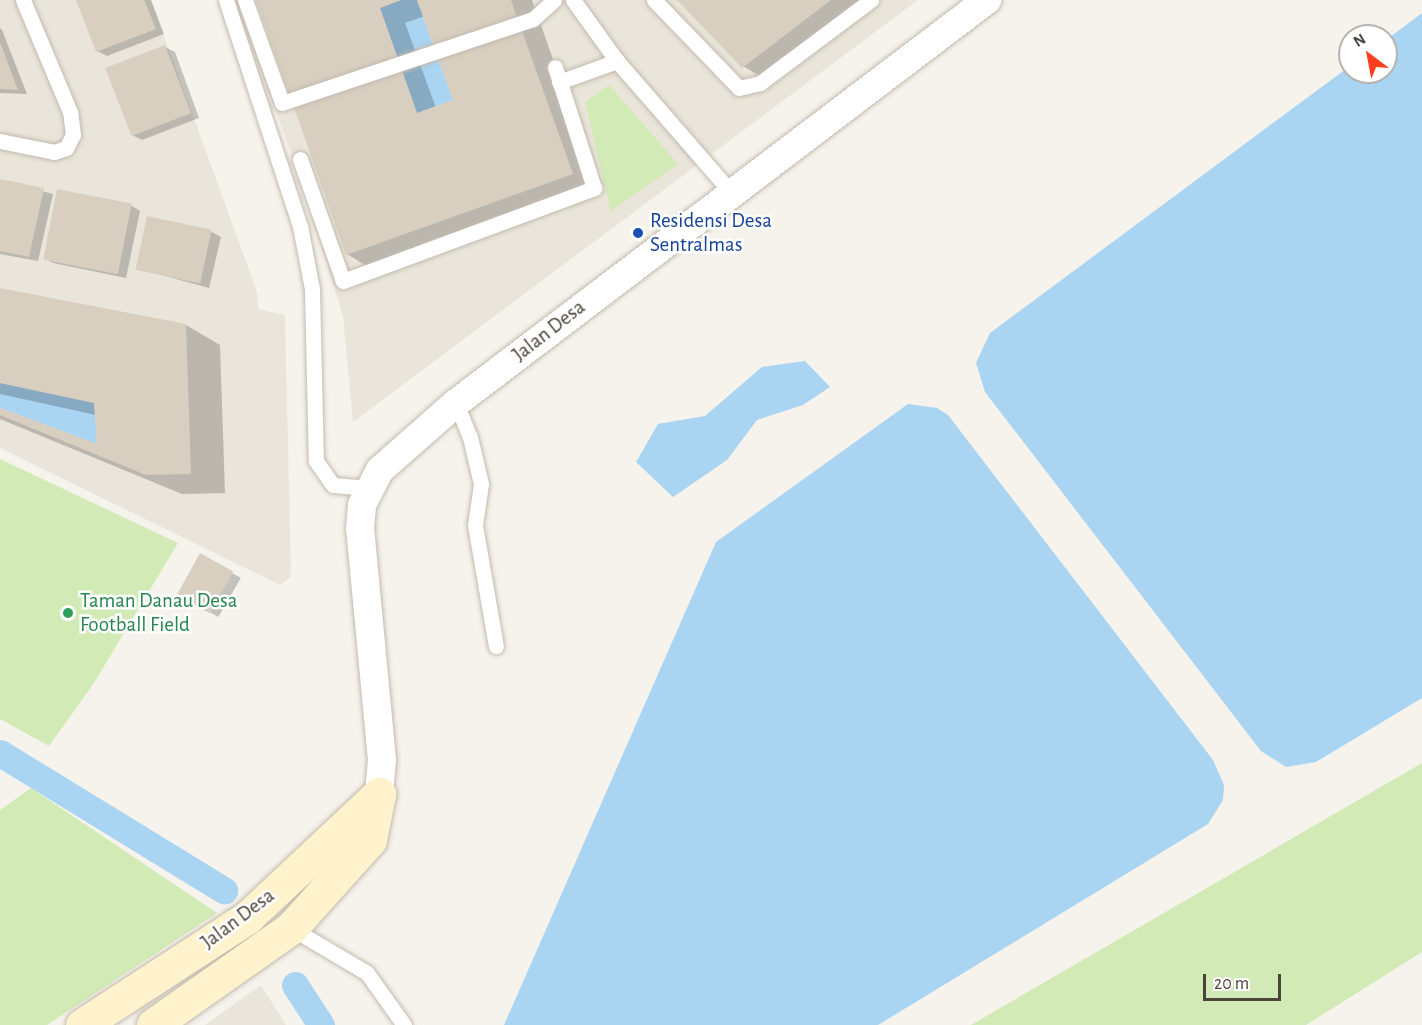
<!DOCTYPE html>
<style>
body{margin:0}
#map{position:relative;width:1422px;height:1025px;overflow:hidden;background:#f6f3ec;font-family:"Alegreya Sans",sans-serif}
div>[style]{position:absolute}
.residential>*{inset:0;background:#eae5da}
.green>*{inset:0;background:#d2eab5}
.water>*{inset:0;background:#a9d4f2}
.shadow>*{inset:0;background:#0003;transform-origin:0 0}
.canal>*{height:27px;margin:-13.5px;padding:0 13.5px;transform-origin:13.5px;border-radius:13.5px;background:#a9d4f2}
.building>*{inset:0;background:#d8cfc1;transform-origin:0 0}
.roads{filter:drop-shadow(0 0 2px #c2bbae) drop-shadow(0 0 2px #c2bbae)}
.lane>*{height:15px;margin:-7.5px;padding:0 7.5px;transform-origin:7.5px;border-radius:7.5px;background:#fff}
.street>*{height:28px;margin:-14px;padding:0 14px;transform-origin:14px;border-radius:14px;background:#fff}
.secondary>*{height:33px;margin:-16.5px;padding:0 16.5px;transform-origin:16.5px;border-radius:16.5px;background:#fff3cd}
.dots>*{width:16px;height:16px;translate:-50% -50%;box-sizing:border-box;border:3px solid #fff;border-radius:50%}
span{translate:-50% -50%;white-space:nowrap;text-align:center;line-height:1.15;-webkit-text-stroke:5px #fff;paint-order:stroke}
.transit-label{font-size:21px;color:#164399}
.left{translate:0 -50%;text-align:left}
.street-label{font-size:21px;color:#4b4439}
.leisure-label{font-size:21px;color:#27864d}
.north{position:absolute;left:1338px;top:24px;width:60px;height:60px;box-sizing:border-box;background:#fff;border:2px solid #b7b4b0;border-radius:50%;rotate:328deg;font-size:16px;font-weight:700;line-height:24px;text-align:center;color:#4b4439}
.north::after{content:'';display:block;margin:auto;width:21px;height:27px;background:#fc3f1d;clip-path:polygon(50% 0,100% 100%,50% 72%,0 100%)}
.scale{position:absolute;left:1203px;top:974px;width:78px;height:27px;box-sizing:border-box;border:3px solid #4b4439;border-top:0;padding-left:8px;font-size:18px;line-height:21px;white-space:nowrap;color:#4b4439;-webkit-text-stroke:4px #fff;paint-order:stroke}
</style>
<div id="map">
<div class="residential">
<div style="clip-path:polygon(0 0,151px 0,257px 292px,258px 309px,285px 315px,291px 577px,280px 585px,0 448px)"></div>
<div style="clip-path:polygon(235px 0,918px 0,353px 422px,343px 316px,297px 169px)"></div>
<div style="clip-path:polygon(261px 985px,286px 1025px,205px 1025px)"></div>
</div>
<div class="green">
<div style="clip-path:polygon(609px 85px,678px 164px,611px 211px,585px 102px)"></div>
<div style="clip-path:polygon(0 459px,178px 543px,94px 683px,49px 746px,0 719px)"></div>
<div style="clip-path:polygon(1422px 763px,1422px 952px,1306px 1025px,971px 1025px)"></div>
<div style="clip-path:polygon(31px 788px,217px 913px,47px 1025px,0 1025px,0 810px)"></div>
</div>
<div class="water">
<div style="clip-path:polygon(402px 0,417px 0,453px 100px,417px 113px,380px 8px)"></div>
<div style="clip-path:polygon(1422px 13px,1422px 698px,1316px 762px,1286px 767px,1261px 751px,985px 392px,976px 363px,990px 333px,1350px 66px,1350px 72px,1386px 72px,1386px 40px)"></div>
<div style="clip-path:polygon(805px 361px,830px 387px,803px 405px,757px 420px,727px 460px,673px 497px,636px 462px,658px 424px,705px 416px,762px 367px)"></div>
<div style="clip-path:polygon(0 383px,94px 403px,97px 444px,0 408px)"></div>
<div style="clip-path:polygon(908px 404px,937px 408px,948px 415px,1213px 760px,1224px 785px,1223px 800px,1208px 824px,878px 1025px,504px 1025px,716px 542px)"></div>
</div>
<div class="shadow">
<div style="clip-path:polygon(78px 0,151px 0,164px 34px,107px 56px,97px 51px)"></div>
<div style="clip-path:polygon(evenodd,257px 0,532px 0,599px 189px,373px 270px,347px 254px,257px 0,425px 16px,455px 101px,436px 108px,405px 23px,425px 16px)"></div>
<div style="clip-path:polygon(679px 0,878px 0,770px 82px,743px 66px)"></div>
<div style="clip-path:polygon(0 28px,2px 30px,27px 94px,0 93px)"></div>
<div style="clip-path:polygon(165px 47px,175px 52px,199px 118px,142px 140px,132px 135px)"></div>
<div style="clip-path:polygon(0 180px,53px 194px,38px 261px,0 254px)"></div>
<div style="clip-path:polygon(130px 205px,140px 211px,126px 278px,53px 263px,44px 258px)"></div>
<div style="clip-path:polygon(212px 232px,221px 237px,209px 288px,136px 268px)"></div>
<div style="clip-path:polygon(0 289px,186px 325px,220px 345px,225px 493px,182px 494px,0 419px,0 411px,98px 446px,96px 415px,0 394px)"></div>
<div style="left:201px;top:555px;width:46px;height:45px;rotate:30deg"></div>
</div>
<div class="canal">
<div style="left:0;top:753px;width:263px;rotate:31.5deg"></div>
<div style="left:295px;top:985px;width:48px;rotate:57deg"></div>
</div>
<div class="building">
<div style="clip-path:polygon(76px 0,144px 0,156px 29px,96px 52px)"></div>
<div style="clip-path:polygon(256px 0,401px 0,380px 8px,417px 113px,453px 100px,417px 0,511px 0,573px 174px,346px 255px)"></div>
<div style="clip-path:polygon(677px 0,831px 0,742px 68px)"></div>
<div style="clip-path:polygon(0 42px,18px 90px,0 89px)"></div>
<div style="left:165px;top:45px;width:73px;height:64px;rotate:69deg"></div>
<div style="clip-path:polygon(0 179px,44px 188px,29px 257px,0 251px)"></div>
<div style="left:57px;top:189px;width:76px;height:72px;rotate:11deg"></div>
<div style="left:147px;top:216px;width:66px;height:55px;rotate:12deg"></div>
<div style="clip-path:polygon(0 288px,186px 324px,191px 474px,146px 475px,0 415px,0 408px,97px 444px,94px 403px,0 383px)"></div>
<div style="left:200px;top:553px;width:38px;height:48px;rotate:29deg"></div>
</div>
<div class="roads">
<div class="lane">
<div style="left:226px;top:0;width:238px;rotate:71.9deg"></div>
<div style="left:300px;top:226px;width:64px;rotate:79.2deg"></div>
<div style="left:312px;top:289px;width:172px;rotate:88.7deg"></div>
<div style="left:316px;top:461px;width:29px;rotate:55deg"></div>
<div style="left:333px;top:485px;width:35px;rotate:5deg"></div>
<div style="left:245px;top:0;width:109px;rotate:70.2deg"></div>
<div style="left:282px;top:103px;width:265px;rotate:-18.5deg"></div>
<div style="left:533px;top:19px;width:28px;rotate:-42deg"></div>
<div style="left:573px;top:0;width:75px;rotate:54.2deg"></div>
<div style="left:617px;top:61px;width:172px;rotate:49deg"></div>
<div style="left:654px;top:0;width:122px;rotate:46deg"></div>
<div style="left:739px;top:88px;width:22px;rotate:-13deg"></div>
<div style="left:760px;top:83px;width:139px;rotate:-36.8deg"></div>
<div style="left:559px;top:82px;width:62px;rotate:-19.9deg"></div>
<div style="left:0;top:141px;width:55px;rotate:11.5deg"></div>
<div style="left:54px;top:152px;width:13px;rotate:-18deg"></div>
<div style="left:66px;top:148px;width:15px;rotate:-62deg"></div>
<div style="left:73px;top:135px;width:23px;rotate:-97deg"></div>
<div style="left:70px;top:112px;width:121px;rotate:-112.8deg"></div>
<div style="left:300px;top:159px;width:129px;rotate:70.6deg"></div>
<div style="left:343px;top:281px;width:268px;rotate:-20.3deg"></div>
<div style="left:594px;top:188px;width:127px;rotate:-107.9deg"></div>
<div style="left:456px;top:403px;width:37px;rotate:68deg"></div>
<div style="left:470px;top:437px;width:48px;rotate:76.8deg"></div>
<div style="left:481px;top:484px;width:41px;rotate:98.3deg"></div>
<div style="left:475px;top:525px;width:123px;rotate:80.2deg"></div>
<div style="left:291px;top:928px;width:88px;rotate:30.6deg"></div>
<div style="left:367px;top:973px;width:64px;rotate:54.6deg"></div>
</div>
<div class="street">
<div style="left:379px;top:794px;width:34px;rotate:-85deg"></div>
<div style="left:382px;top:760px;width:232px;rotate:-95.4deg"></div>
<div style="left:360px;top:529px;width:24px;rotate:-85deg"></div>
<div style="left:362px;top:505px;width:39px;rotate:-63deg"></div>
<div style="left:380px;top:470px;width:101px;rotate:-41.4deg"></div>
<div style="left:456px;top:403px;width:667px;rotate:-37.2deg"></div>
</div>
<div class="secondary">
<div style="left:82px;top:1025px;width:198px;rotate:-33deg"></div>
<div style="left:248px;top:917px;width:180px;rotate:-43.2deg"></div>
<div style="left:153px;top:1025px;width:169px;rotate:-35.1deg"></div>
<div style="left:291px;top:928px;width:118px;rotate:-48.1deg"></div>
<div style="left:370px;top:840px;width:47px;rotate:-78.9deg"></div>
</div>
</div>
<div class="dots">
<div style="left:638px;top:233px;background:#1a4fb4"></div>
<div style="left:68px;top:613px;background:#2e9e5b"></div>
</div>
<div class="transit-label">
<span class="left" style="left:650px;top:233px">Residensi Desa<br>Sentralmas</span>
</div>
<div class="street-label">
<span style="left:549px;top:331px;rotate:-38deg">Jalan Desa</span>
<span style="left:238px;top:919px;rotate:-37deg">Jalan Desa</span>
</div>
<div class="leisure-label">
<span class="left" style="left:80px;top:613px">Taman Danau Desa<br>Football Field</span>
</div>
<div class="north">N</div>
<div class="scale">20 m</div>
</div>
